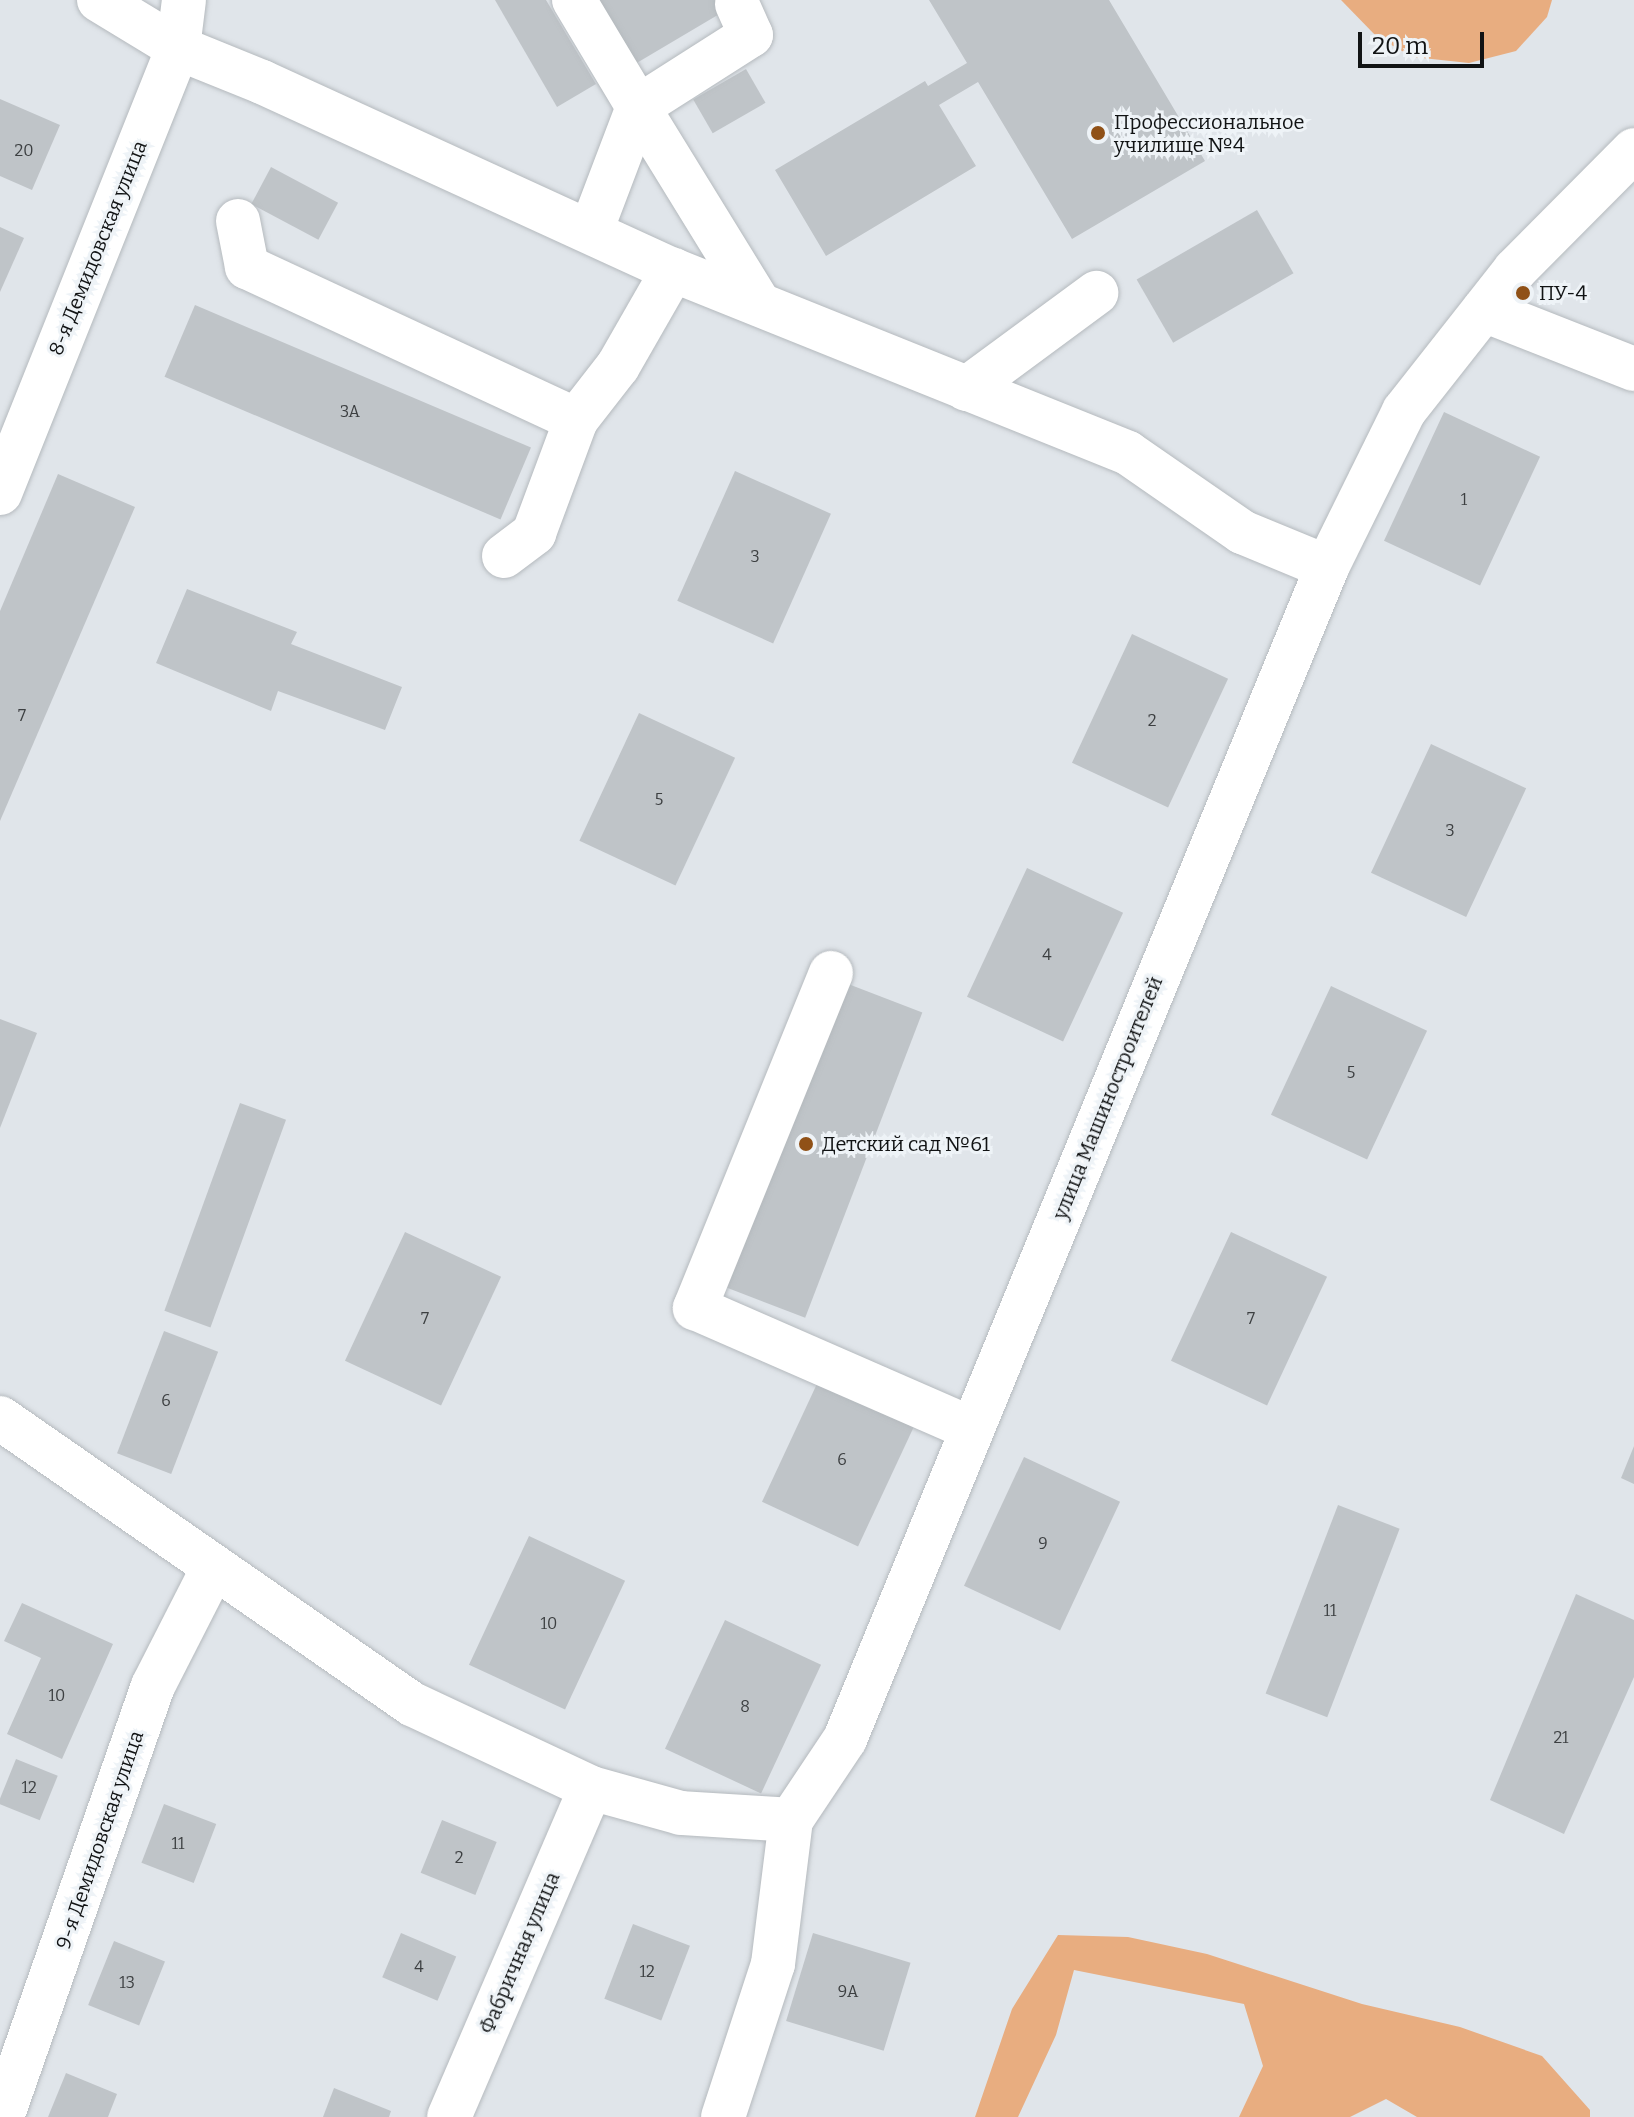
<!DOCTYPE html>
<meta charset="utf-8">
<style>
body{margin:0}
#map{position:relative;width:1634px;height:2117px;overflow:hidden;background:#e0e5ea;font-family:Bitter,serif}
div>[style]{position:absolute}
.green>*{inset:0;background:#e8ad80}
.building>*{inset:0;background:#bfc4c8;transform-origin:0 0}
.roads{filter:drop-shadow(0 0 2px #b5babe) drop-shadow(0 0 2px #b5babe)}
.minor>*{height:44px;margin:-22px;padding:0 22px;transform-origin:22px;border-radius:22px;background:#fff}
.dots>*{width:22px;height:22px;translate:-50% -50%;box-sizing:border-box;border:4px solid #eef3f7;border-radius:50%}
span{translate:-50% -50%;white-space:nowrap;text-align:center;line-height:1.15;-webkit-text-stroke:6px #eef3f7;paint-order:stroke}
.number-label{font-size:16px;color:#3c3f41}
.number-label span{-webkit-text-stroke-width:0}
.poi-label{font-size:20px;color:#111314}
.left{translate:0 -50%;text-align:left}
.street-label{font-size:20px;color:#111314}
.scale{position:absolute;left:1358px;top:32px;width:126px;height:36px;box-sizing:border-box;border:4px solid #111314;border-top:0;padding-left:10px;font-size:24px;line-height:28px;white-space:nowrap;color:#111314;-webkit-text-stroke:6px #eef3f7;paint-order:stroke}
</style>
<div id="map">
<div class="green">
<div style="clip-path:polygon(1341px 0,1552px 0,1547px 17px,1516px 51px,1469px 63px,1413px 57px,1377px 37px)"></div>
<div style="clip-path:polygon(1058px 1935px,1128px 1937px,1207px 1954px,1362px 2004px,1460px 2027px,1542px 2056px,1590px 2110px,1590px 2117px,1417px 2117px,1386px 2099px,1350px 2117px,1239px 2117px,1263px 2066px,1244px 2004px,1074px 1970px,1056px 2035px,1018px 2117px,975px 2117px,1012px 2009px)"></div>
</div>
<div class="building">
<div style="clip-path:polygon(495px 0,546px 0,596px 84px,557px 107px)"></div>
<div style="clip-path:polygon(597px 0,743px 0,635px 64px)"></div>
<div style="clip-path:polygon(929px 0,1109px 0,1205px 161px,1072px 239px,978px 82px,939px 105px,976px 166px,826px 256px,775px 170px,925px 81px,928px 86px,967px 63px)"></div>
<div style="left:746px;top:69px;width:39px;height:61px;rotate:60deg"></div>
<div style="clip-path:polygon(0 99px,60px 125px,32px 190px,0 176px)"></div>
<div style="left:271px;top:167px;width:76px;height:42px;rotate:28deg"></div>
<div style="left:1257px;top:210px;width:73px;height:139px;rotate:60deg"></div>
<div style="clip-path:polygon(0 227px,24px 238px,0 292px)"></div>
<div style="left:195px;top:305px;width:365px;height:78px;rotate:23deg"></div>
<div style="left:1444px;top:412px;width:106px;height:142px;rotate:25deg"></div>
<div style="left:735px;top:471px;width:105px;height:142px;rotate:24deg"></div>
<div style="clip-path:polygon(58px 474px,135px 507px,0 821px,0 611px)"></div>
<div style="clip-path:polygon(187px 589px,297px 632px,291px 644px,402px 687px,385px 730px,278px 691px,271px 711px,156px 663px)"></div>
<div style="left:1132px;top:634px;width:106px;height:142px;rotate:25deg"></div>
<div style="left:639px;top:713px;width:106px;height:141px;rotate:25deg"></div>
<div style="left:1431px;top:744px;width:105px;height:142px;rotate:25deg"></div>
<div style="left:1027px;top:868px;width:106px;height:142px;rotate:25deg"></div>
<div style="left:843px;top:982px;width:85px;height:327px;rotate:21deg"></div>
<div style="left:1331px;top:986px;width:106px;height:142px;rotate:25deg"></div>
<div style="clip-path:polygon(0 1019px,37px 1033px,0 1128px)"></div>
<div style="left:240px;top:1103px;width:49px;height:221px;rotate:20deg"></div>
<div style="left:405px;top:1232px;width:106px;height:142px;rotate:25deg"></div>
<div style="left:1231px;top:1232px;width:106px;height:142px;rotate:25deg"></div>
<div style="left:164px;top:1331px;width:58px;height:131px;rotate:21deg"></div>
<div style="left:822px;top:1373px;width:106px;height:142px;rotate:25deg"></div>
<div style="clip-path:polygon(1634px 1446px,1634px 1484px,1621px 1478px)"></div>
<div style="left:1024px;top:1457px;width:106px;height:142px;rotate:25deg"></div>
<div style="left:1338px;top:1505px;width:66px;height:202px;rotate:21deg"></div>
<div style="left:529px;top:1536px;width:106px;height:142px;rotate:25deg"></div>
<div style="clip-path:polygon(1576px 1594px,1634px 1620px,1634px 1677px,1564px 1834px,1490px 1800px)"></div>
<div style="clip-path:polygon(22px 1603px,113px 1644px,62px 1759px,7px 1734px,41px 1658px,4px 1641px)"></div>
<div style="left:725px;top:1620px;width:106px;height:142px;rotate:25deg"></div>
<div style="left:16px;top:1759px;width:45px;height:48px;rotate:22deg"></div>
<div style="left:164px;top:1804px;width:56px;height:63px;rotate:21deg"></div>
<div style="left:442px;top:1820px;width:59px;height:57px;rotate:22deg"></div>
<div style="left:633px;top:1924px;width:61px;height:80px;rotate:21deg"></div>
<div style="left:401px;top:1933px;width:60px;height:48px;rotate:23deg"></div>
<div style="left:813px;top:1933px;width:102px;height:92px;rotate:17deg"></div>
<div style="left:114px;top:1941px;width:55px;height:69px;rotate:22deg"></div>
<div style="clip-path:polygon(66px 2073px,117px 2094px,108px 2117px,48px 2117px)"></div>
<div style="clip-path:polygon(334px 2088px,391px 2111px,389px 2117px,323px 2117px)"></div>
</div>
<div class="roads">
<div class="minor">
<div style="left:99px;top:0;width:92px;rotate:31.3deg"></div>
<div style="left:178px;top:48px;width:91px;rotate:22deg"></div>
<div style="left:262px;top:82px;width:452px;rotate:24.6deg"></div>
<div style="left:673px;top:270px;width:490px;rotate:21.9deg"></div>
<div style="left:1128px;top:453px;width:139px;rotate:34.7deg"></div>
<div style="left:1242px;top:532px;width:92px;rotate:22.4deg"></div>
<div style="left:574px;top:0;width:125px;rotate:59.1deg"></div>
<div style="left:638px;top:107px;width:133px;rotate:110.8deg"></div>
<div style="left:737px;top:4px;width:34px;rotate:66deg"></div>
<div style="left:751px;top:35px;width:134px;rotate:147.5deg"></div>
<div style="left:638px;top:107px;width:229px;rotate:58.4deg"></div>
<div style="left:238px;top:221px;width:47px;rotate:78.9deg"></div>
<div style="left:247px;top:267px;width:363px;rotate:24.9deg"></div>
<div style="left:1484px;top:310px;width:161px;rotate:21.5deg"></div>
<div style="left:966px;top:389px;width:162px;rotate:-36.4deg"></div>
<div style="left:0;top:493px;width:479px;rotate:-68.2deg"></div>
<div style="left:178px;top:48px;width:48px;rotate:-82.9deg"></div>
<div style="left:504px;top:556px;width:38px;rotate:-37deg"></div>
<div style="left:534px;top:533px;width:121px;rotate:-69.6deg"></div>
<div style="left:576px;top:420px;width:68px;rotate:-52.1deg"></div>
<div style="left:618px;top:366px;width:111px;rotate:-60.2deg"></div>
<div style="left:831px;top:973px;width:362px;rotate:112.1deg"></div>
<div style="left:695px;top:1308px;width:302px;rotate:23.6deg"></div>
<div style="left:0;top:1418px;width:502px;rotate:34.77deg"></div>
<div style="left:412px;top:1704px;width:198px;rotate:25.1deg"></div>
<div style="left:591px;top:1788px;width:93px;rotate:15.5deg"></div>
<div style="left:681px;top:1813px;width:110px;rotate:3.6deg"></div>
<div style="left:2px;top:2117px;width:457px;rotate:-70.7deg"></div>
<div style="left:153px;top:1686px;width:132px;rotate:-63deg"></div>
<div style="left:449px;top:2117px;width:358px;rotate:-66.7deg"></div>
<div style="left:723px;top:2117px;width:161px;rotate:-71.9deg"></div>
<div style="left:773px;top:1964px;width:145px;rotate:-82.9deg"></div>
<div style="left:791px;top:1820px;width:97px;rotate:-56.3deg"></div>
<div style="left:845px;top:1739px;width:1267px;rotate:-67.64deg"></div>
<div style="left:1327px;top:567px;width:174px;rotate:-63.7deg"></div>
<div style="left:1404px;top:411px;width:179px;rotate:-51.8deg"></div>
<div style="left:1515px;top:270px;width:169px;rotate:-45.2deg"></div>
</div>
</div>
<div class="dots">
<div style="left:1098px;top:133px;background:#905117"></div>
<div style="left:1523px;top:293px;background:#905117"></div>
<div style="left:806px;top:1144px;background:#905117"></div>
</div>
<div class="number-label">
<span style="left:24px;top:151px">20</span>
<span style="left:350px;top:412px">3А</span>
<span style="left:1464px;top:500px">1</span>
<span style="left:755px;top:557px">3</span>
<span style="left:22px;top:716px">7</span>
<span style="left:1152px;top:721px">2</span>
<span style="left:659px;top:800px">5</span>
<span style="left:1450px;top:831px">3</span>
<span style="left:1047px;top:955px">4</span>
<span style="left:1351px;top:1073px">5</span>
<span style="left:425px;top:1319px">7</span>
<span style="left:1251px;top:1319px">7</span>
<span style="left:166px;top:1401px">6</span>
<span style="left:842px;top:1460px">6</span>
<span style="left:1043px;top:1544px">9</span>
<span style="left:1330px;top:1611px">11</span>
<span style="left:549px;top:1624px">10</span>
<span style="left:57px;top:1696px">10</span>
<span style="left:745px;top:1707px">8</span>
<span style="left:1561px;top:1738px">21</span>
<span style="left:29px;top:1788px">12</span>
<span style="left:178px;top:1844px">11</span>
<span style="left:459px;top:1858px">2</span>
<span style="left:419px;top:1967px">4</span>
<span style="left:647px;top:1972px">12</span>
<span style="left:127px;top:1983px">13</span>
<span style="left:848px;top:1992px">9А</span>
</div>
<div class="poi-label">
<span class="left" style="left:1114px;top:134px">Профессиональное<br>училище №4</span>
<span class="left" style="left:1539px;top:293px">ПУ-4</span>
<span class="left" style="left:822px;top:1144px">Детский сад №61</span>
</div>
<div class="street-label">
<span style="left:98px;top:248px;rotate:-68deg">8-я Демидовская улица</span>
<span style="left:1108px;top:1098px;rotate:-68deg">улица Машиностроителей</span>
<span style="left:100px;top:1840px;rotate:-71deg">9-я Демидовская улица</span>
<span style="left:520px;top:1953px;rotate:-67deg">Фабричная улица</span>
</div>
<div class="scale">20 m</div>
</div>
